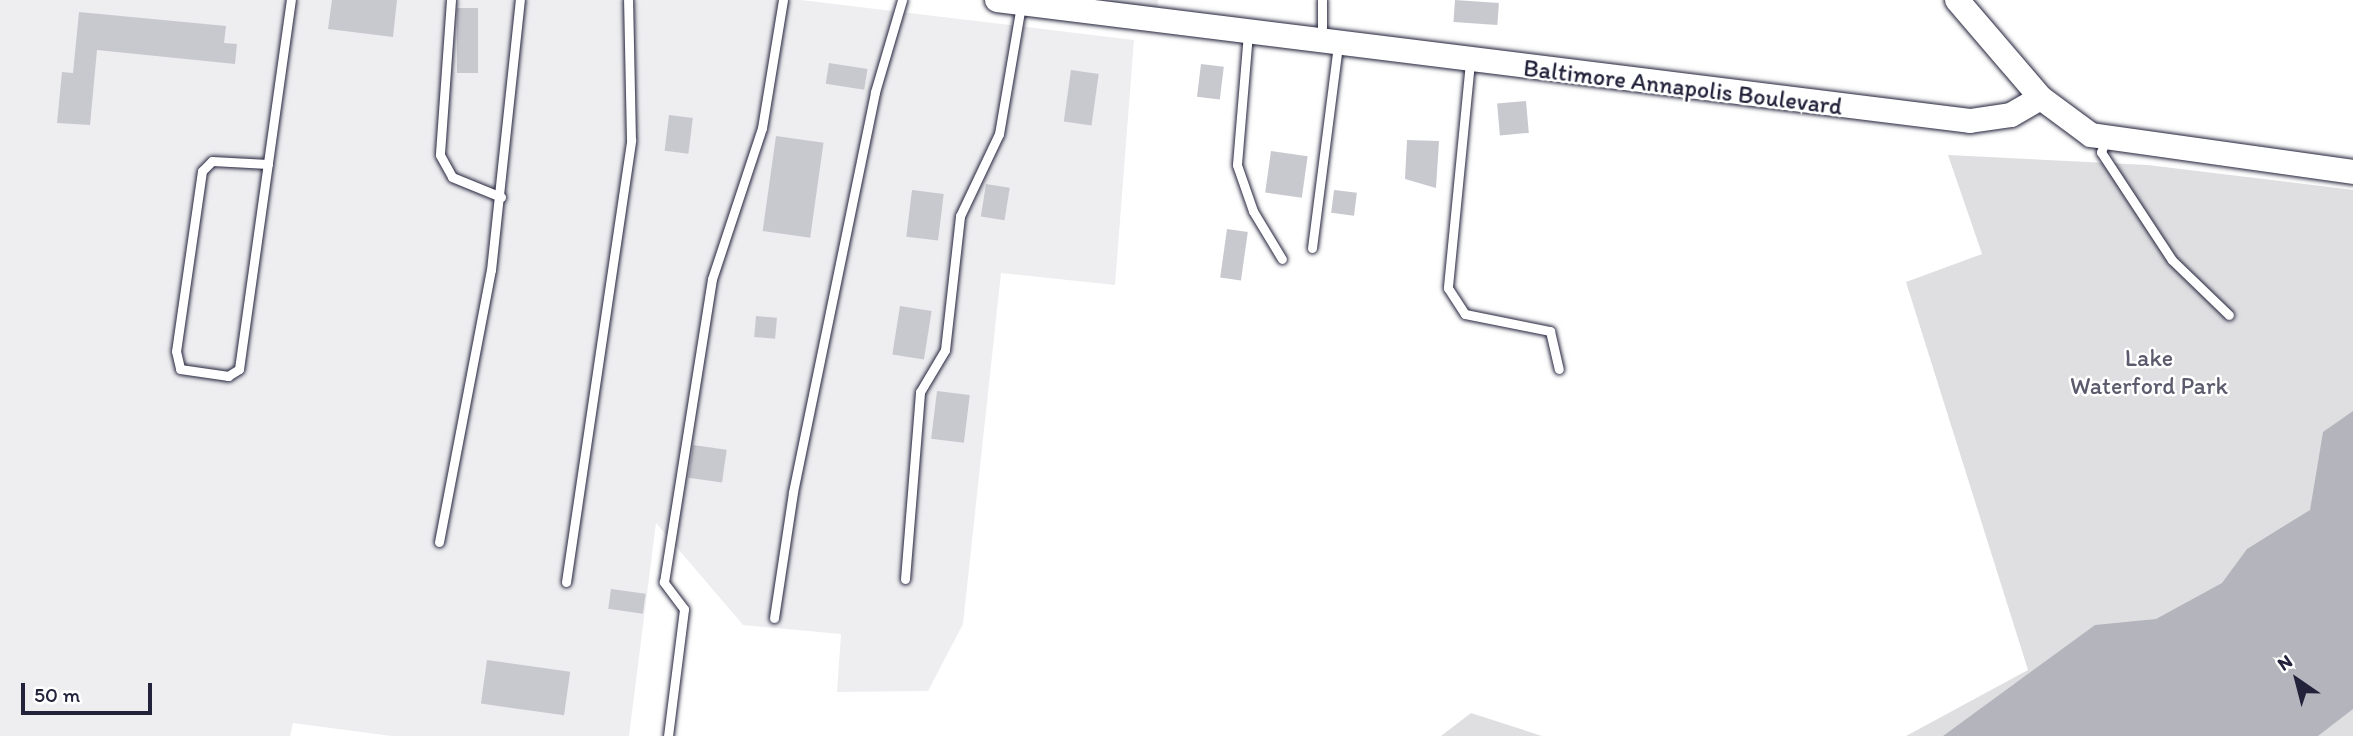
<!DOCTYPE html>
<style>
body{margin:0}
#map{position:relative;width:2353px;height:736px;overflow:hidden;background:#fff;font-family:Itim,sans-serif}
div>[style]{position:absolute}
.built>*{inset:0;background:#eeeef1}
.green>*{inset:0;background:#dfdfe2}
.water>*{inset:0;background:#b4b4bc}
.building>*{inset:0;background:#c8c8cf;transform-origin:0 0}
.roads{filter:drop-shadow(0 0 2px #22223b) drop-shadow(0 0 2px #22223b)}
.lane>*{height:9px;margin:-4.5px;padding:0 4.5px;transform-origin:4.5px;border-radius:4.5px;background:#fff}
.secondary>*{height:24px;margin:-12px;padding:0 12px;transform-origin:12px;border-radius:12px;background:#fff}
span{translate:-50% -50%;white-space:nowrap;text-align:center;line-height:1.15;-webkit-text-stroke:5px #fff;paint-order:stroke}
.street-label{font-size:24px;color:#22223b}
.park-label{font-size:24px;color:#5b5b6d}
.north{position:absolute;left:2262px;top:645px;width:70px;height:70px;-webkit-text-stroke:5px #fff;paint-order:stroke;rotate:325deg;font-size:19px;font-weight:700;line-height:28px;text-align:center;color:#22223b}
.north::after{content:'';display:block;margin:auto;width:24px;height:32px;background:#22223b;clip-path:polygon(50% 0,100% 100%,50% 72%,0 100%)}
.scale{position:absolute;left:21px;top:683px;width:131px;height:32px;box-sizing:border-box;border:4px solid #22223b;border-top:0;padding-left:9px;font-size:21px;line-height:24px;white-space:nowrap;color:#22223b;-webkit-text-stroke:5px #fff;paint-order:stroke}
</style>
<div id="map">
<div class="built">
<div style="clip-path:polygon(0 0,801px 0,1134px 40px,1115px 285px,1001px 273px,963px 624px,928px 691px,837px 692px,841px 634px,743px 625px,656px 523px,629px 736px,391px 736px,293px 723px,290px 736px,0 736px)"></div>
<div style="clip-path:polygon(1098px 0,1158px 0,1157px 9px)"></div>
</div>
<div class="green">
<div style="clip-path:polygon(1948px 155px,2148px 165px,2353px 190px,2353px 736px,1906px 736px,2028px 670px,1906px 282px,1982px 254px)"></div>
<div style="clip-path:polygon(1471px 713px,1542px 736px,1441px 736px)"></div>
</div>
<div class="water">
<div style="clip-path:polygon(2353px 411px,2353px 709px,2318px 736px,1943px 736px,2095px 625px,2156px 619px,2222px 583px,2247px 549px,2310px 510px,2323px 432px)"></div>
</div>
<div class="building">
<div style="clip-path:polygon(332px 0,397px 0,393px 37px,328px 29px)"></div>
<div style="left:1455px;top:0;width:44px;height:22px;rotate:4deg"></div>
<div style="left:457px;top:8px;width:21px;height:65px"></div>
<div style="clip-path:polygon(79px 12px,226px 26px,224px 43px,237px 44px,235px 64px,97px 50px,90px 125px,57px 123px,62px 72px,73px 73px)"></div>
<div style="left:829px;top:63px;width:39px;height:21px;rotate:9deg"></div>
<div style="left:1201px;top:64px;width:23px;height:33px;rotate:7deg"></div>
<div style="left:1071px;top:70px;width:28px;height:52px;rotate:8deg"></div>
<div style="left:1526px;top:101px;width:32px;height:29px;rotate:85deg"></div>
<div style="left:669px;top:115px;width:24px;height:36px;rotate:7deg"></div>
<div style="left:776px;top:136px;width:48px;height:96px;rotate:8deg"></div>
<div style="clip-path:polygon(1407px 140px,1439px 141px,1436px 188px,1405px 179px)"></div>
<div style="left:1271px;top:151px;width:37px;height:42px;rotate:8deg"></div>
<div style="left:986px;top:184px;width:24px;height:33px;rotate:9deg"></div>
<div style="left:912px;top:190px;width:32px;height:47px;rotate:7deg"></div>
<div style="left:1334px;top:190px;width:23px;height:23px;rotate:7deg"></div>
<div style="left:1227px;top:229px;width:21px;height:49px;rotate:8deg"></div>
<div style="left:900px;top:306px;width:32px;height:49px;rotate:9deg"></div>
<div style="left:756px;top:316px;width:21px;height:21px;rotate:5deg"></div>
<div style="left:937px;top:391px;width:33px;height:48px;rotate:7deg"></div>
<div style="left:693px;top:445px;width:34px;height:33px;rotate:8deg"></div>
<div style="left:611px;top:589px;width:35px;height:20px;rotate:8deg"></div>
<div style="left:487px;top:660px;width:84px;height:44px;rotate:8deg"></div>
</div>
<div class="roads">
<div class="lane">
<div style="left:451px;top:0;width:155px;rotate:94.1deg"></div>
<div style="left:440px;top:155px;width:25px;rotate:61deg"></div>
<div style="left:452px;top:177px;width:53px;rotate:22.2deg"></div>
<div style="left:1322px;top:0;width:39px;rotate:90deg"></div>
<div style="left:1248px;top:33px;width:132px;rotate:94.8deg"></div>
<div style="left:1237px;top:165px;width:49px;rotate:70.8deg"></div>
<div style="left:1253px;top:211px;width:56px;rotate:58.9deg"></div>
<div style="left:1470px;top:62px;width:227px;rotate:95.6deg"></div>
<div style="left:1448px;top:288px;width:31px;rotate:57deg"></div>
<div style="left:1465px;top:314px;width:87px;rotate:11.3deg"></div>
<div style="left:1550px;top:331px;width:39px;rotate:77deg"></div>
<div style="left:2106px;top:139px;width:14px;rotate:111deg"></div>
<div style="left:2101px;top:152px;width:129px;rotate:56.7deg"></div>
<div style="left:2172px;top:260px;width:79px;rotate:44deg"></div>
<div style="left:268px;top:164px;width:56px;rotate:-176.9deg"></div>
<div style="left:212px;top:161px;width:14px;rotate:135deg"></div>
<div style="left:202px;top:171px;width:182px;rotate:98.2deg"></div>
<div style="left:176px;top:351px;width:18px;rotate:77deg"></div>
<div style="left:180px;top:369px;width:49px;rotate:8.3deg"></div>
<div style="left:228px;top:376px;width:13px;rotate:-32deg"></div>
<div style="left:239px;top:369px;width:373px;rotate:-82deg"></div>
<div style="left:1312px;top:248px;width:205px;rotate:-82.7deg"></div>
<div style="left:439px;top:542px;width:277px;rotate:-79.2deg"></div>
<div style="left:491px;top:270px;width:272px;rotate:-83.9deg"></div>
<div style="left:905px;top:579px;width:188px;rotate:-85.4deg"></div>
<div style="left:920px;top:392px;width:49px;rotate:-59.2deg"></div>
<div style="left:945px;top:350px;width:135px;rotate:-83.6deg"></div>
<div style="left:960px;top:216px;width:91px;rotate:-64.6deg"></div>
<div style="left:999px;top:134px;width:131px;rotate:-80.3deg"></div>
<div style="left:566px;top:582px;width:447px;rotate:-81.6deg"></div>
<div style="left:631px;top:140px;width:140px;rotate:-91.2deg"></div>
<div style="left:774px;top:618px;width:127px;rotate:-81.4deg"></div>
<div style="left:793px;top:492px;width:408px;rotate:-78.4deg"></div>
<div style="left:875px;top:92px;width:96px;rotate:-73.6deg"></div>
<div style="left:668px;top:736px;width:128px;rotate:-82.8deg"></div>
<div style="left:684px;top:609px;width:34px;rotate:-127deg"></div>
<div style="left:664px;top:582px;width:307px;rotate:-81deg"></div>
<div style="left:712px;top:279px;width:159px;rotate:-71.7deg"></div>
<div style="left:762px;top:128px;width:130px;rotate:-80.7deg"></div>
</div>
<div class="secondary">
<div style="left:997px;top:0;width:980px;rotate:7.09deg"></div>
<div style="left:1970px;top:121px;width:41px;rotate:-8.3deg"></div>
<div style="left:2011px;top:115px;width:34px;rotate:-30deg"></div>
<div style="left:1957px;top:0;width:129px;rotate:49.4deg"></div>
<div style="left:2041px;top:98px;width:62px;rotate:36.5deg"></div>
<div style="left:2091px;top:135px;width:265px;rotate:8deg"></div>
</div>
</div>
<div class="street-label">
<span style="left:1683px;top:87px;rotate:7deg">Baltimore Annapolis Boulevard</span>
</div>
<div class="park-label">
<span style="left:2149px;top:372px">Lake<br>Waterford Park</span>
</div>
<div class="north">N</div>
<div class="scale">50 m</div>
</div>
